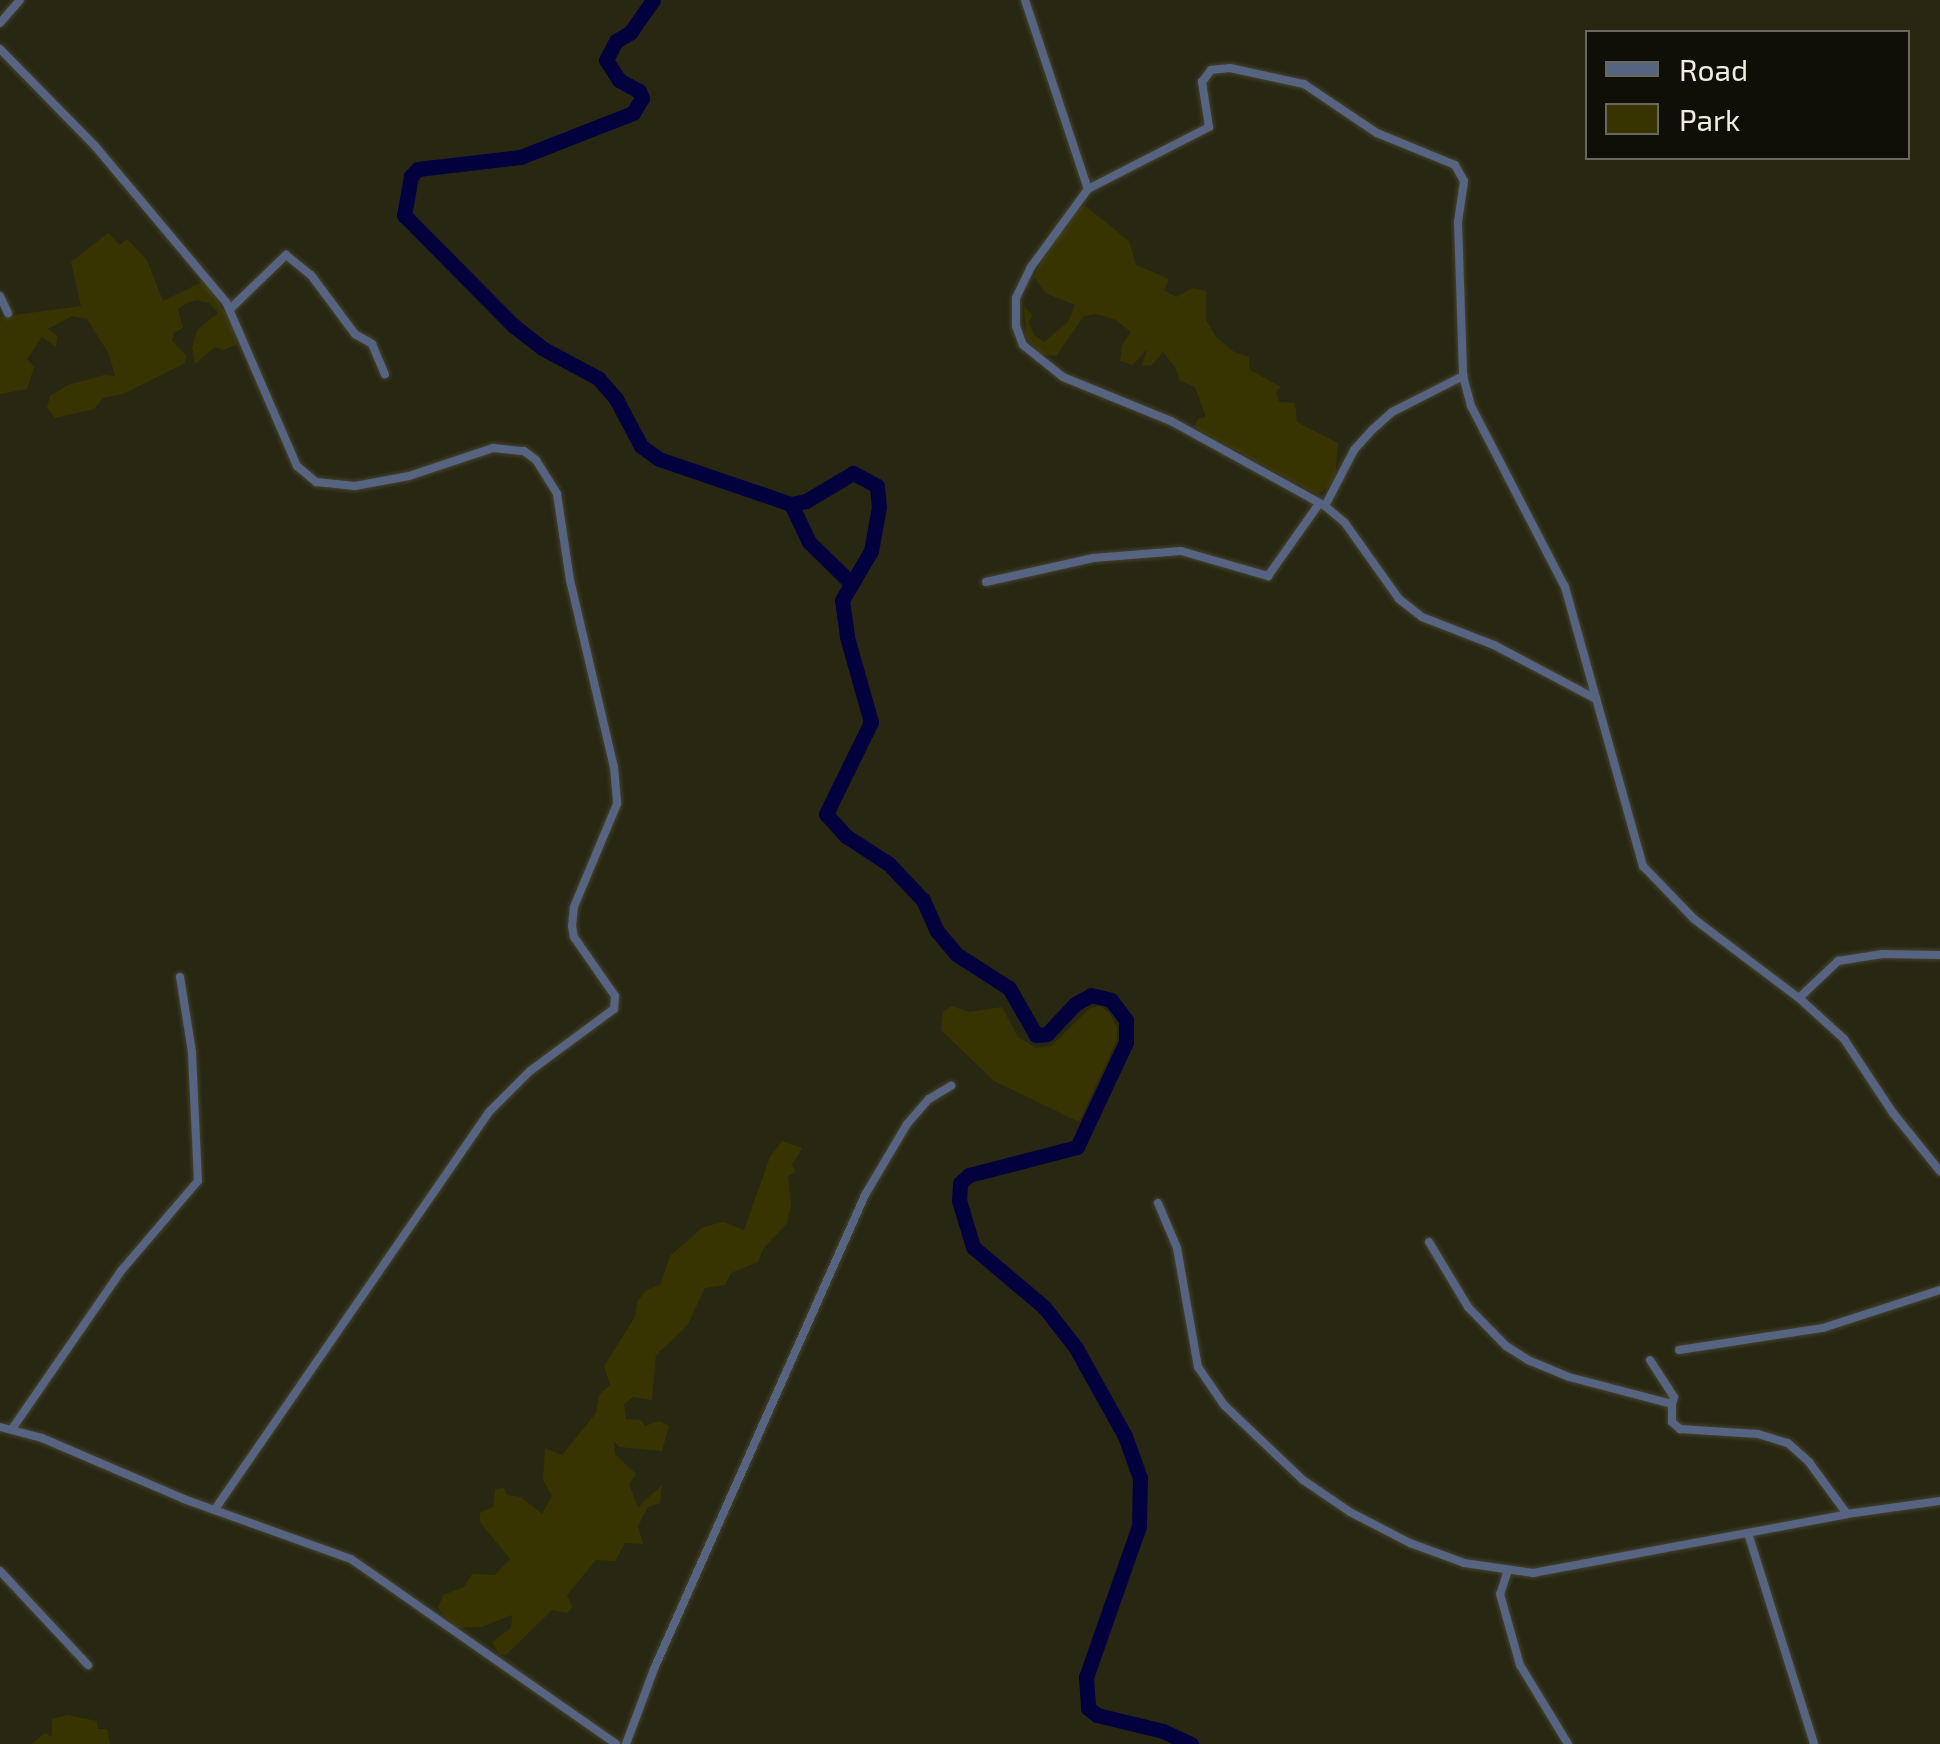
<!DOCTYPE html>
<style>
body{margin:0}
#map{position:relative;width:1940px;height:1744px;overflow:hidden;background:#282712;font-family:"Exo 2",sans-serif}
div>[style]{position:absolute}
.green>*{inset:0;background:#383402}
.river>*{height:15px;margin:-7.5px;padding:0 7.5px;transform-origin:7.5px;border-radius:7.5px;background:#02013e}
.roads{filter:drop-shadow(0 0 2px #44432f) drop-shadow(0 0 2px #44432f)}
.minor>*{height:8px;margin:-4px;padding:0 4px;transform-origin:4px;border-radius:4px;background:#566381}
span{translate:-50% -50%;white-space:nowrap;text-align:center;line-height:1.15;-webkit-text-stroke:8px #100f07;paint-order:stroke}
.legend{position:absolute;left:1585px;top:30px;width:325px;height:130px;box-sizing:border-box;background:#100f07;border:2px solid #69685e;margin:0;padding:12px 18px;list-style:none;font-size:30px;color:#eeede0}
.legend li{display:flex;align-items:center;gap:20px;height:50px}
.legend b{width:50px;border:2px solid #69685e}
</style>
<div id="map">
<div class="green">
<div style="clip-path:polygon(1084px 205px,1129px 241px,1136px 265px,1169px 279px,1164px 290px,1176px 297px,1193px 288px,1206px 291px,1206px 320px,1216px 337px,1234px 352px,1249px 357px,1250px 370px,1281px 387px,1276px 392px,1279px 402px,1295px 403px,1297px 422px,1338px 443px,1335px 480px,1318px 495px,1194px 427px,1198px 419px,1206px 417px,1195px 387px,1180px 381px,1175px 367px,1163px 352px,1152px 365px,1142px 366px,1147px 349px,1133px 365px,1120px 361px,1122px 345px,1131px 332px,1116px 320px,1096px 314px,1084px 316px,1056px 356px,1039px 354px,1026px 337px,1024px 306px,1032px 315px,1029px 323px,1034px 335px,1044px 342px,1068px 322px,1075px 305px,1045px 293px,1034px 276px,1061px 224px)"></div>
<div style="clip-path:polygon(108px 233px,120px 245px,127px 239px,147px 260px,163px 301px,204px 281px,231px 322px,237px 344px,224px 350px,215px 347px,195px 364px,192px 348px,197px 330px,218px 313px,209px 303px,197px 300px,185px 304px,178px 309px,183px 328px,174px 333px,172px 341px,186px 355px,185px 363px,123px 394px,103px 398px,94px 409px,55px 418px,47px 407px,50px 396px,68px 385px,104px 375px,115px 376px,109px 354px,87px 319px,72px 316px,48px 329px,57px 336px,56px 347px,42px 337px,27px 359px,34px 367px,27px 389px,0 394px,0 317px,81px 306px,71px 262px)"></div>
<div style="clip-path:polygon(952px 1006px,969px 1012px,1002px 1007px,1018px 1037px,1036px 1048px,1051px 1046px,1090px 1008px,1101px 1006px,1110px 1014px,1117px 1027px,1117px 1040px,1079px 1122px,994px 1081px,941px 1030px,943px 1012px)"></div>
<div style="clip-path:polygon(782px 1141px,802px 1148px,792px 1165px,796px 1172px,788px 1176px,791px 1205px,787px 1223px,763px 1249px,758px 1262px,731px 1273px,725px 1285px,705px 1288px,687px 1326px,656px 1355px,652px 1400px,633px 1397px,624px 1404px,626px 1419px,641px 1420px,645px 1426px,659px 1421px,669px 1426px,662px 1451px,619px 1447px,614px 1441px,615px 1454px,636px 1474px,629px 1484px,638px 1507px,662px 1485px,660px 1503px,648px 1507px,638px 1526px,643px 1544px,625px 1543px,615px 1561px,596px 1560px,567px 1595px,572px 1607px,567px 1613px,552px 1610px,506px 1655px,499px 1654px,492px 1642px,511px 1628px,512px 1615px,481px 1627px,455px 1628px,438px 1608px,443px 1595px,464px 1587px,472px 1574px,495px 1575px,510px 1559px,480px 1522px,480px 1513px,493px 1507px,495px 1489px,504px 1488px,507px 1495px,521px 1497px,542px 1514px,552px 1496px,543px 1480px,545px 1448px,562px 1455px,596px 1413px,599px 1395px,610px 1385px,604px 1366px,635px 1317px,637px 1302px,646px 1290px,660px 1285px,670px 1256px,703px 1227px,723px 1222px,744px 1230px,770px 1157px)"></div>
<div style="clip-path:polygon(67px 1715px,97px 1721px,98px 1729px,107px 1729px,110px 1744px,32px 1744px,45px 1733px,52px 1737px,52px 1719px)"></div>
</div>
<div class="river">
<div style="left:653px;top:0;width:39px;rotate:125deg"></div>
<div style="left:631px;top:32px;width:17px;rotate:149deg"></div>
<div style="left:616px;top:41px;width:21px;rotate:118deg"></div>
<div style="left:606px;top:60px;width:24px;rotate:57deg"></div>
<div style="left:619px;top:80px;width:23px;rotate:29deg"></div>
<div style="left:639px;top:91px;width:8px;rotate:67deg"></div>
<div style="left:642px;top:98px;width:17px;rotate:121deg"></div>
<div style="left:633px;top:113px;width:121px;rotate:158.7deg"></div>
<div style="left:520px;top:157px;width:103px;rotate:173.3deg"></div>
<div style="left:418px;top:169px;width:10px;rotate:135deg"></div>
<div style="left:411px;top:176px;width:40px;rotate:100deg"></div>
<div style="left:404px;top:215px;width:156px;rotate:45.3deg"></div>
<div style="left:514px;top:326px;width:36px;rotate:38deg"></div>
<div style="left:542px;top:348px;width:64px;rotate:28.2deg"></div>
<div style="left:598px;top:378px;width:28px;rotate:49deg"></div>
<div style="left:616px;top:399px;width:53px;rotate:62deg"></div>
<div style="left:641px;top:446px;width:22px;rotate:36deg"></div>
<div style="left:659px;top:459px;width:139px;rotate:18.8deg"></div>
<div style="left:791px;top:504px;width:15px;rotate:-11deg"></div>
<div style="left:806px;top:501px;width:55px;rotate:-30.8deg"></div>
<div style="left:853px;top:473px;width:27px;rotate:28deg"></div>
<div style="left:877px;top:486px;width:21px;rotate:85deg"></div>
<div style="left:879px;top:507px;width:45px;rotate:100.3deg"></div>
<div style="left:871px;top:551px;width:57px;rotate:120.6deg"></div>
<div style="left:842px;top:600px;width:37px;rotate:82deg"></div>
<div style="left:847px;top:637px;width:88px;rotate:74.2deg"></div>
<div style="left:871px;top:722px;width:102px;rotate:116.1deg"></div>
<div style="left:826px;top:814px;width:30px;rotate:48deg"></div>
<div style="left:846px;top:836px;width:51px;rotate:33.1deg"></div>
<div style="left:889px;top:864px;width:50px;rotate:46.6deg"></div>
<div style="left:923px;top:900px;width:34px;rotate:66deg"></div>
<div style="left:937px;top:931px;width:30px;rotate:50deg"></div>
<div style="left:956px;top:954px;width:63px;rotate:32.7deg"></div>
<div style="left:1009px;top:988px;width:54px;rotate:60.1deg"></div>
<div style="left:1036px;top:1035px;width:11px;rotate:-5deg"></div>
<div style="left:1047px;top:1034px;width:41px;rotate:-47deg"></div>
<div style="left:1075px;top:1004px;width:18px;rotate:-29deg"></div>
<div style="left:1091px;top:995px;width:21px;rotate:14deg"></div>
<div style="left:1111px;top:1000px;width:25px;rotate:53deg"></div>
<div style="left:1126px;top:1020px;width:22px;rotate:90deg"></div>
<div style="left:1126px;top:1042px;width:116px;rotate:115deg"></div>
<div style="left:1077px;top:1147px;width:112px;rotate:165.5deg"></div>
<div style="left:969px;top:1175px;width:12px;rotate:138deg"></div>
<div style="left:960px;top:1183px;width:17px;rotate:93deg"></div>
<div style="left:959px;top:1200px;width:49px;rotate:73.4deg"></div>
<div style="left:973px;top:1247px;width:93px;rotate:40.2deg"></div>
<div style="left:1044px;top:1307px;width:52px;rotate:52deg"></div>
<div style="left:1076px;top:1348px;width:101px;rotate:60.9deg"></div>
<div style="left:1125px;top:1436px;width:45px;rotate:70.3deg"></div>
<div style="left:1140px;top:1478px;width:48px;rotate:91.2deg"></div>
<div style="left:1139px;top:1526px;width:160px;rotate:109.3deg"></div>
<div style="left:1086px;top:1677px;width:31px;rotate:86deg"></div>
<div style="left:1088px;top:1708px;width:11px;rotate:38deg"></div>
<div style="left:1097px;top:1715px;width:68px;rotate:13.6deg"></div>
<div style="left:1163px;top:1731px;width:31px;rotate:25deg"></div>
<div style="left:791px;top:504px;width:42px;rotate:64.7deg"></div>
<div style="left:809px;top:542px;width:57px;rotate:44.3deg"></div>
</div>
<div class="roads">
<div class="minor">
<div style="left:1025px;top:0;width:199px;rotate:71.6deg"></div>
<div style="left:1088px;top:189px;width:97px;rotate:126.2deg"></div>
<div style="left:1031px;top:267px;width:34px;rotate:116deg"></div>
<div style="left:1016px;top:298px;width:28px;rotate:90deg"></div>
<div style="left:1016px;top:326px;width:20px;rotate:70deg"></div>
<div style="left:1023px;top:345px;width:51px;rotate:38.7deg"></div>
<div style="left:1063px;top:377px;width:117px;rotate:22.2deg"></div>
<div style="left:1171px;top:421px;width:176px;rotate:28.9deg"></div>
<div style="left:1325px;top:506px;width:26px;rotate:40deg"></div>
<div style="left:1345px;top:523px;width:93px;rotate:54.6deg"></div>
<div style="left:1399px;top:599px;width:29px;rotate:38deg"></div>
<div style="left:1422px;top:617px;width:77px;rotate:21.3deg"></div>
<div style="left:1494px;top:645px;width:115px;rotate:27.9deg"></div>
<div style="left:0;top:23px;width:30px;rotate:-49deg"></div>
<div style="left:0;top:49px;width:136px;rotate:45.6deg"></div>
<div style="left:95px;top:146px;width:204px;rotate:50deg"></div>
<div style="left:226px;top:302px;width:179px;rotate:66.6deg"></div>
<div style="left:297px;top:466px;width:25px;rotate:40deg"></div>
<div style="left:316px;top:482px;width:39px;rotate:6deg"></div>
<div style="left:355px;top:486px;width:55px;rotate:-10.5deg"></div>
<div style="left:409px;top:476px;width:89px;rotate:-18.4deg"></div>
<div style="left:493px;top:448px;width:31px;rotate:6deg"></div>
<div style="left:524px;top:451px;width:15px;rotate:37deg"></div>
<div style="left:536px;top:460px;width:40px;rotate:58deg"></div>
<div style="left:557px;top:494px;width:87px;rotate:81.4deg"></div>
<div style="left:570px;top:580px;width:192px;rotate:76.8deg"></div>
<div style="left:614px;top:767px;width:37px;rotate:85deg"></div>
<div style="left:617px;top:804px;width:112px;rotate:112.7deg"></div>
<div style="left:574px;top:907px;width:19px;rotate:96deg"></div>
<div style="left:572px;top:926px;width:11px;rotate:80deg"></div>
<div style="left:574px;top:937px;width:72px;rotate:55.2deg"></div>
<div style="left:615px;top:996px;width:13px;rotate:94deg"></div>
<div style="left:614px;top:1009px;width:104px;rotate:143.6deg"></div>
<div style="left:530px;top:1071px;width:58px;rotate:135deg"></div>
<div style="left:489px;top:1112px;width:481px;rotate:124.6deg"></div>
<div style="left:1088px;top:189px;width:136px;rotate:-27.1deg"></div>
<div style="left:1209px;top:127px;width:46px;rotate:-98.8deg"></div>
<div style="left:1202px;top:82px;width:15px;rotate:-53deg"></div>
<div style="left:1211px;top:70px;width:19px;rotate:-6deg"></div>
<div style="left:1230px;top:68px;width:76px;rotate:12.2deg"></div>
<div style="left:1304px;top:84px;width:88px;rotate:33.9deg"></div>
<div style="left:1377px;top:133px;width:84px;rotate:22.3deg"></div>
<div style="left:1455px;top:165px;width:18px;rotate:61deg"></div>
<div style="left:1464px;top:181px;width:41px;rotate:98.3deg"></div>
<div style="left:1458px;top:222px;width:154px;rotate:88.1deg"></div>
<div style="left:1463px;top:376px;width:31px;rotate:75deg"></div>
<div style="left:1471px;top:406px;width:204px;rotate:62.6deg"></div>
<div style="left:1565px;top:587px;width:290px;rotate:74.4deg"></div>
<div style="left:1643px;top:866px;width:74px;rotate:46.1deg"></div>
<div style="left:1694px;top:919px;width:131px;rotate:37deg"></div>
<div style="left:1799px;top:998px;width:61px;rotate:42.3deg"></div>
<div style="left:1844px;top:1039px;width:89px;rotate:56.5deg"></div>
<div style="left:1893px;top:1113px;width:75px;rotate:51deg"></div>
<div style="left:0;top:296px;width:19px;rotate:65deg"></div>
<div style="left:230px;top:309px;width:78px;rotate:-44deg"></div>
<div style="left:286px;top:255px;width:32px;rotate:39deg"></div>
<div style="left:311px;top:275px;width:74px;rotate:53.3deg"></div>
<div style="left:355px;top:334px;width:20px;rotate:30deg"></div>
<div style="left:372px;top:344px;width:33px;rotate:67deg"></div>
<div style="left:1325px;top:506px;width:63px;rotate:-62.6deg"></div>
<div style="left:1354px;top:450px;width:27px;rotate:-48deg"></div>
<div style="left:1372px;top:430px;width:27px;rotate:-42deg"></div>
<div style="left:1392px;top:412px;width:80px;rotate:-26.9deg"></div>
<div style="left:986px;top:582px;width:110px;rotate:-12.6deg"></div>
<div style="left:1093px;top:558px;width:88px;rotate:-4.5deg"></div>
<div style="left:1181px;top:551px;width:91px;rotate:16deg"></div>
<div style="left:1268px;top:576px;width:88px;rotate:-54.7deg"></div>
<div style="left:1799px;top:998px;width:54px;rotate:-43.5deg"></div>
<div style="left:1838px;top:961px;width:45px;rotate:-9deg"></div>
<div style="left:1882px;top:954px;width:58px;rotate:1deg"></div>
<div style="left:1158px;top:1203px;width:49px;rotate:67.1deg"></div>
<div style="left:1177px;top:1248px;width:121px;rotate:80deg"></div>
<div style="left:1198px;top:1367px;width:46px;rotate:55.6deg"></div>
<div style="left:1224px;top:1405px;width:109px;rotate:43.5deg"></div>
<div style="left:1303px;top:1480px;width:57px;rotate:34.2deg"></div>
<div style="left:1350px;top:1512px;width:68px;rotate:27.3deg"></div>
<div style="left:1410px;top:1543px;width:58px;rotate:20.3deg"></div>
<div style="left:1464px;top:1563px;width:70px;rotate:8.2deg"></div>
<div style="left:1533px;top:1573px;width:319px;rotate:-10.6deg"></div>
<div style="left:1847px;top:1514px;width:94px;rotate:-8deg"></div>
<div style="left:1429px;top:1242px;width:76px;rotate:59deg"></div>
<div style="left:1468px;top:1307px;width:54px;rotate:45.7deg"></div>
<div style="left:1506px;top:1346px;width:26px;rotate:32deg"></div>
<div style="left:1528px;top:1360px;width:44px;rotate:22.5deg"></div>
<div style="left:1569px;top:1377px;width:106px;rotate:14.7deg"></div>
<div style="left:1672px;top:1404px;width:7px;rotate:-74deg"></div>
<div style="left:1674px;top:1397px;width:44px;rotate:-123deg"></div>
<div style="left:1679px;top:1350px;width:146px;rotate:-8.7deg"></div>
<div style="left:1823px;top:1328px;width:123px;rotate:-18deg"></div>
<div style="left:1672px;top:1404px;width:18px;rotate:90deg"></div>
<div style="left:1672px;top:1422px;width:11px;rotate:41deg"></div>
<div style="left:1680px;top:1429px;width:78px;rotate:3.7deg"></div>
<div style="left:1758px;top:1434px;width:31px;rotate:17deg"></div>
<div style="left:1788px;top:1443px;width:28px;rotate:42deg"></div>
<div style="left:1809px;top:1462px;width:64px;rotate:53.8deg"></div>
<div style="left:0;top:1427px;width:43px;rotate:14.7deg"></div>
<div style="left:42px;top:1438px;width:155px;rotate:23.2deg"></div>
<div style="left:184px;top:1499px;width:177px;rotate:19.8deg"></div>
<div style="left:351px;top:1559px;width:323px;rotate:34.9deg"></div>
<div style="left:12px;top:1429px;width:192px;rotate:-55.4deg"></div>
<div style="left:121px;top:1271px;width:118px;rotate:-49.5deg"></div>
<div style="left:198px;top:1181px;width:129px;rotate:-92.7deg"></div>
<div style="left:192px;top:1052px;width:76px;rotate:-99.1deg"></div>
<div style="left:1748px;top:1533px;width:221px;rotate:72.6deg"></div>
<div style="left:1508px;top:1570px;width:25px;rotate:108deg"></div>
<div style="left:1500px;top:1594px;width:74px;rotate:74.3deg"></div>
<div style="left:1520px;top:1665px;width:92px;rotate:58.7deg"></div>
<div style="left:0;top:1571px;width:129px;rotate:46.9deg"></div>
<div style="left:626px;top:1744px;width:80px;rotate:-69.5deg"></div>
<div style="left:654px;top:1669px;width:519px;rotate:-66deg"></div>
<div style="left:865px;top:1195px;width:82px;rotate:-59.4deg"></div>
<div style="left:907px;top:1124px;width:33px;rotate:-49deg"></div>
<div style="left:929px;top:1099px;width:26px;rotate:-31deg"></div>
</div>
</div>
<ul class="legend">
<li><b style="height:12px;background:#566381"></b>Road</li>
<li><b style="height:28px;background:#383402"></b>Park</li>
</ul>
</div>
